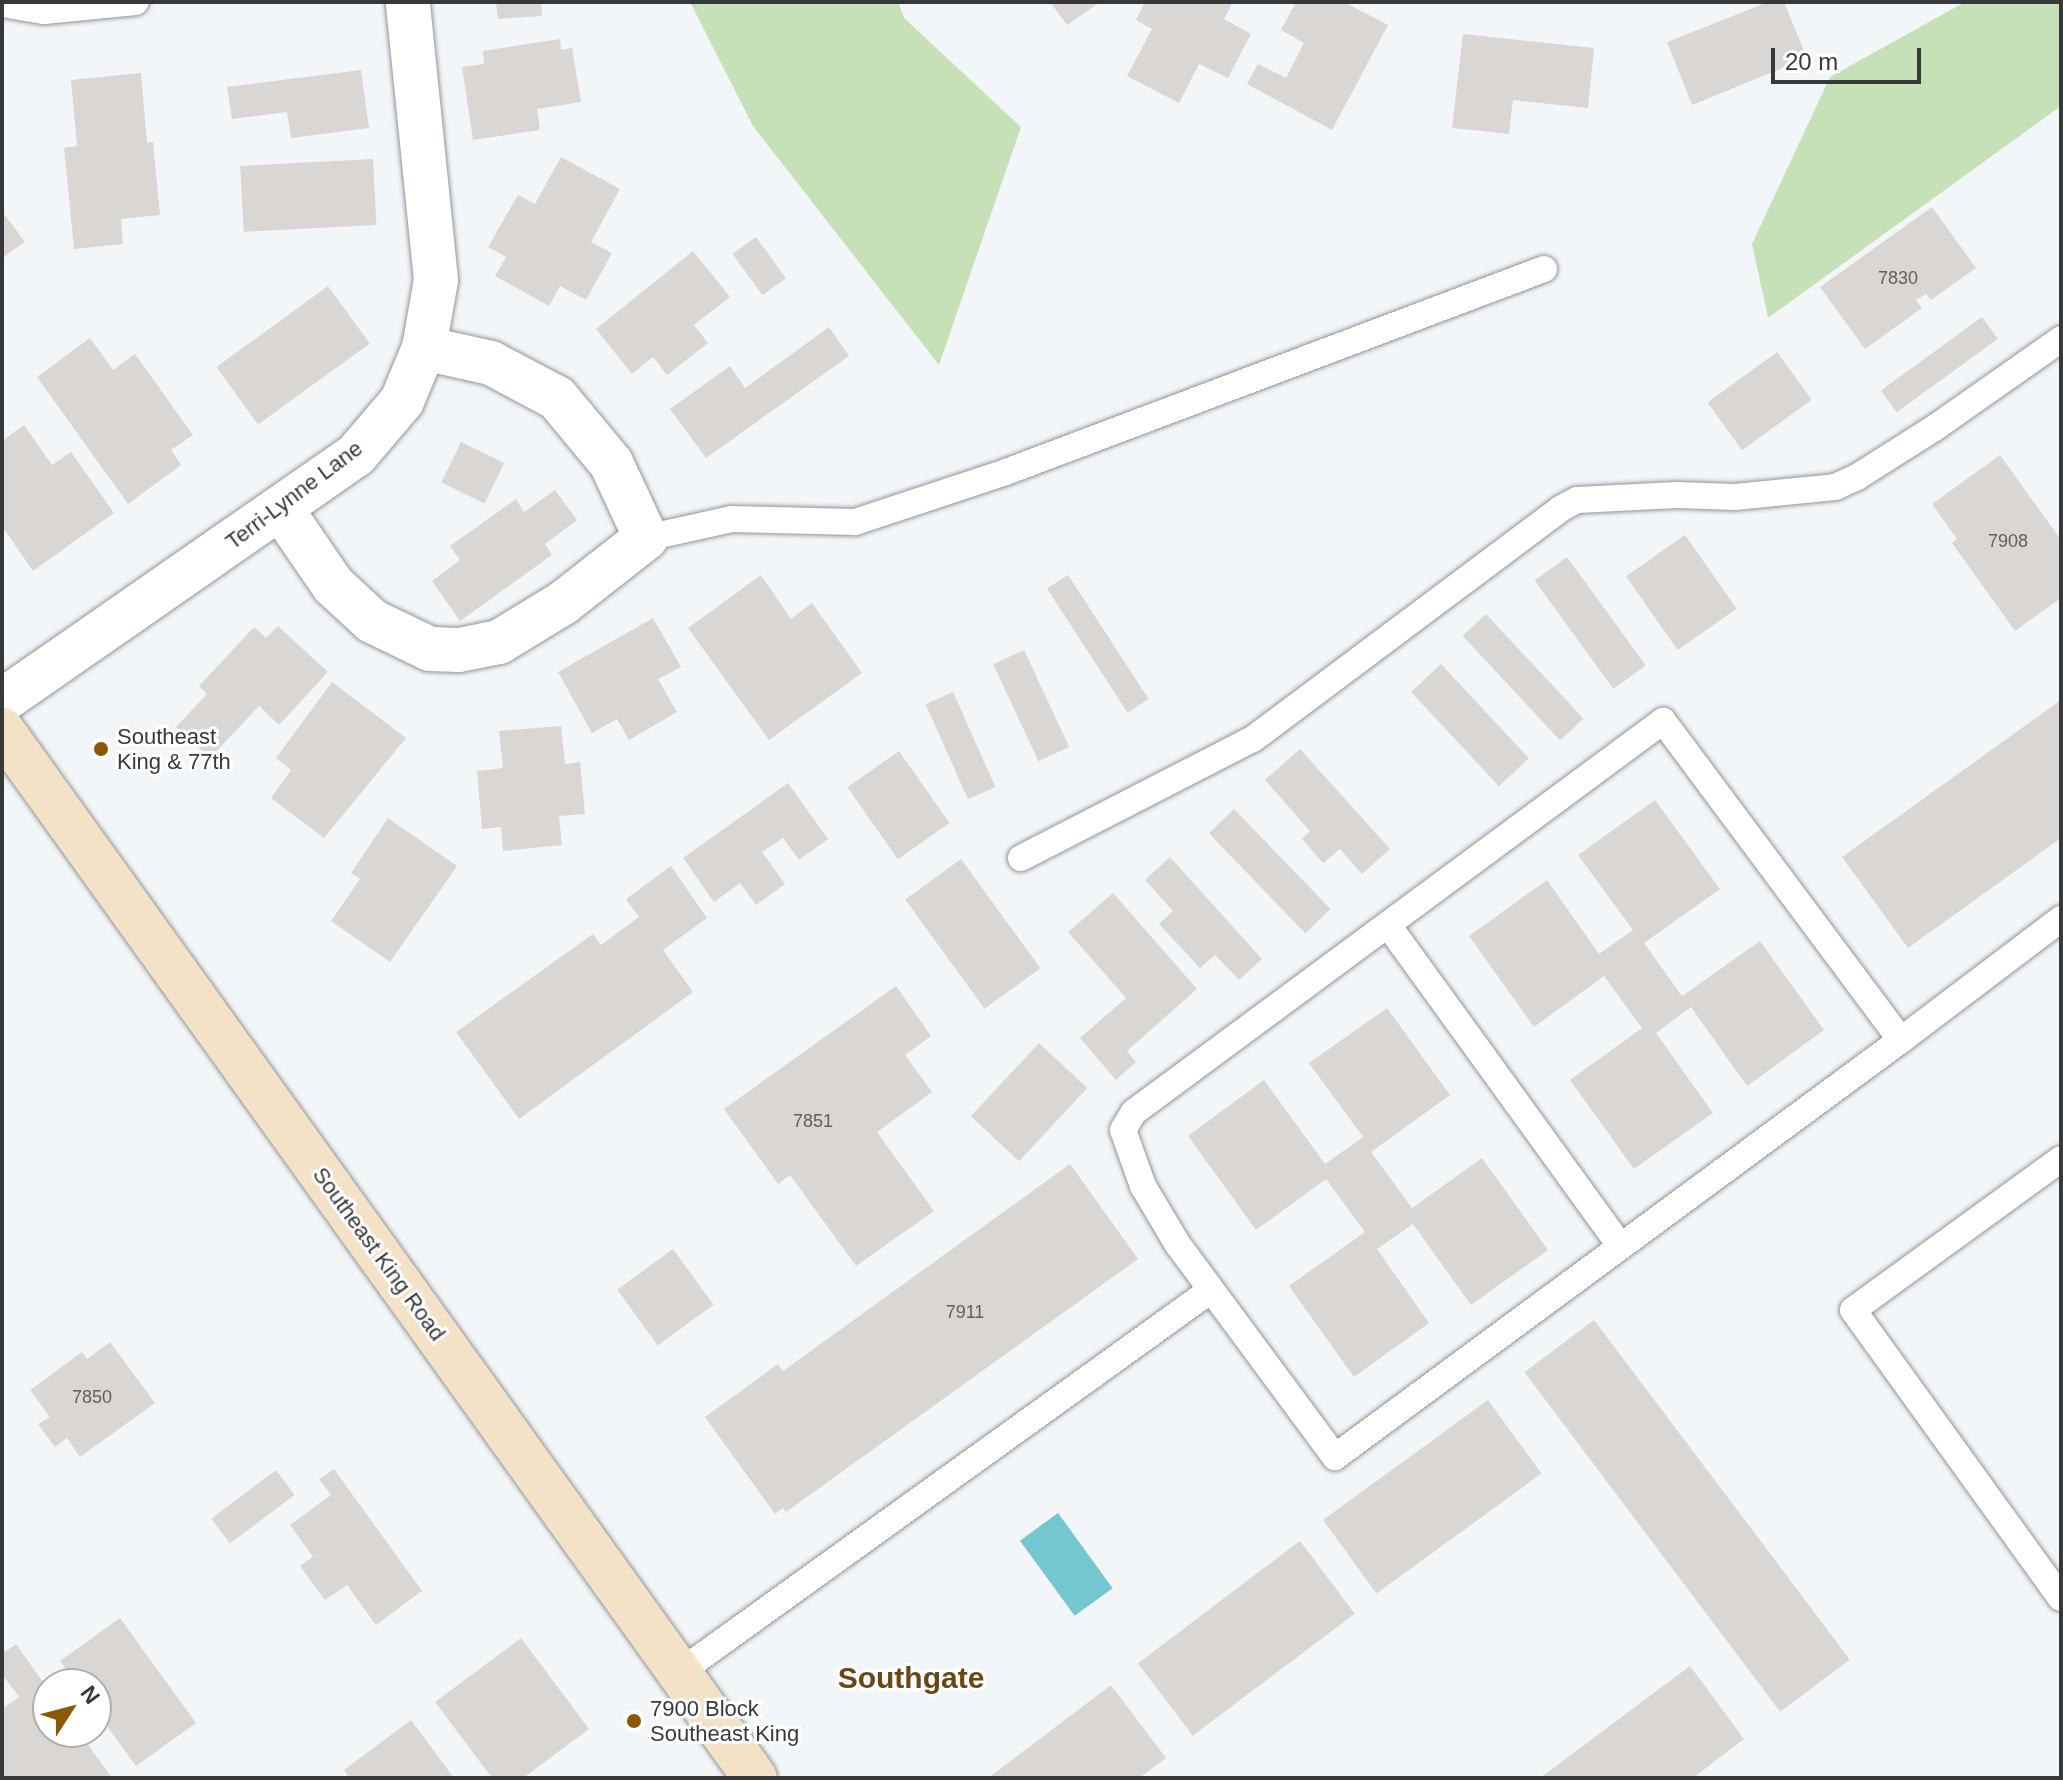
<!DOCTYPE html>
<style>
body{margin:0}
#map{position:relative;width:2063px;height:1780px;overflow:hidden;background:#f3f6f9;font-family:Helvetica,sans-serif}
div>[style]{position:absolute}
.green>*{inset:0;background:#c6e1b8}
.water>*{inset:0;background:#74c6d0;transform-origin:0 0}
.building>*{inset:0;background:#dad6d3;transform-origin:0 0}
.roads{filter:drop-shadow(0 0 2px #939598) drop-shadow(0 0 2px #939598)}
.service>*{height:26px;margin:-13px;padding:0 13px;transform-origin:13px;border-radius:13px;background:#fff}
.minor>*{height:44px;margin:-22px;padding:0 22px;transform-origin:22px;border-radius:22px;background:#fff}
.secondary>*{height:44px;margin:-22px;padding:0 22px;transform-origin:22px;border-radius:22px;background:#f4e2c7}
.dots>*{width:22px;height:22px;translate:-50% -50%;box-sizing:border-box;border:4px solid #fff;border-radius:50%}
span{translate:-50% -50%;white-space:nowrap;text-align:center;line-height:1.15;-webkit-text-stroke:6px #fff;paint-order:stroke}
.number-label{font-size:18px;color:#606060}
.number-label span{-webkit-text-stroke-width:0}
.street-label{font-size:22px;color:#373839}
.poi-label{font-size:22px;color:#373839}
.left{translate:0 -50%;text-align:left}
.district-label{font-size:30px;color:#6a4615;font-weight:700}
.frame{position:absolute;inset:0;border:4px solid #373839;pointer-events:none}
.north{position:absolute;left:32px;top:1668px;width:80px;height:80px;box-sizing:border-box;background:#fff;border:2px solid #afafb0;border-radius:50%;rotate:54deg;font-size:22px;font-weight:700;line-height:32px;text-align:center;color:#373839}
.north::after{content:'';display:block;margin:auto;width:28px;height:36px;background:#8c5806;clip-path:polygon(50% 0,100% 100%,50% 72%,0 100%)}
.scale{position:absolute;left:1771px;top:48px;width:150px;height:36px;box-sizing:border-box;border:4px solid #373839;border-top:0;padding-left:10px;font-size:24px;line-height:28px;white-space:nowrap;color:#373839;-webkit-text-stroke:6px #fff;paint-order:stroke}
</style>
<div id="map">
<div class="green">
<div style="clip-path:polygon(690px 2px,898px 2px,904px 18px,1021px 127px,939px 365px,753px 126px)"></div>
<div style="clip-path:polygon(1965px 2px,2061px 2px,2061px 106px,1768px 318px,1752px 244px,1830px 77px)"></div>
</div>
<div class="water">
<div style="left:1058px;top:1513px;width:93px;height:47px;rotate:54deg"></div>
</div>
<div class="building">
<div style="clip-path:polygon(496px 2px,541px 2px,542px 16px,498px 19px)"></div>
<div style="clip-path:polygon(1050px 2px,1100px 2px,1067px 25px)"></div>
<div style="clip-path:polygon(1145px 2px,1233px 2px,1224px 19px,1251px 34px,1228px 78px,1199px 64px,1179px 103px,1127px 76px,1152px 29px,1136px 20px)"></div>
<div style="clip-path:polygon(1296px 2px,1344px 2px,1388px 25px,1332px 130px,1247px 84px,1258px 64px,1286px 78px,1304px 43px,1281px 30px)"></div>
<div style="clip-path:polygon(1768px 2px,1784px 2px,1807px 58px,1692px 105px,1667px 42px)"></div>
<div style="clip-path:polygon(1463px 34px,1594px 48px,1588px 108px,1513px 100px,1509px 134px,1452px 128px)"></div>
<div style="clip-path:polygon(560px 39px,561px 50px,572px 48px,581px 102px,537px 109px,540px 130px,473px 140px,462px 67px,484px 64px,483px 51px)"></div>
<div style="clip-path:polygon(361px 70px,369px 128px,291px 138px,287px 112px,232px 119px,227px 87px)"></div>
<div style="clip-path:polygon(141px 73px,147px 143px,153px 142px,160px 215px,121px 219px,123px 244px,74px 249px,64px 148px,77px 146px,71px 80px)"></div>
<div style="clip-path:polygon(561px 157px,620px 189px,591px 242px,612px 253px,586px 300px,560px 286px,549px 306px,495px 276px,506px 257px,488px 247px,518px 195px,535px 204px)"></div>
<div style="left:373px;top:159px;width:66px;height:133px;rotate:87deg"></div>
<div style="clip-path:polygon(1932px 207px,1976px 268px,1931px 300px,1926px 294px,1916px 300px,1922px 308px,1865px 349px,1820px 287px)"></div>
<div style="clip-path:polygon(5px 215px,25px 242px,2px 258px,2px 218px)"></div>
<div style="left:756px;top:237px;width:51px;height:29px;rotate:54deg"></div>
<div style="clip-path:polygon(693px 251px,730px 297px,694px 325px,708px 343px,667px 375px,653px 357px,632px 374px,596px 329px)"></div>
<div style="left:328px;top:286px;width:71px;height:138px;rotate:54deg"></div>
<div style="left:1982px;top:317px;width:27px;height:125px;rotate:54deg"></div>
<div style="clip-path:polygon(829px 327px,849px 356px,706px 458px,670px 409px,730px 366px,745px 388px)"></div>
<div style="clip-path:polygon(90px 338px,113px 370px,135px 354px,193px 435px,171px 450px,181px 465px,128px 504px,37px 377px)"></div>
<div style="left:1777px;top:352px;width:59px;height:86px;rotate:54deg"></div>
<div style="clip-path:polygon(24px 425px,52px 465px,71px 452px,114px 513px,33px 571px,2px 526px,2px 441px)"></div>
<div style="left:461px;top:442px;width:48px;height:45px;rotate:26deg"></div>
<div style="clip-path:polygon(2000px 455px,2061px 540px,2061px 598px,2015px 631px,1952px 543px,1957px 539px,1932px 504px)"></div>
<div style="clip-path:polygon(555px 490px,577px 520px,545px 544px,552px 555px,460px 621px,432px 581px,460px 560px,450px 546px,516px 499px,524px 512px)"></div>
<div style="left:1685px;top:535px;width:90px;height:72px;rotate:55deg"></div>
<div style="left:1567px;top:557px;width:134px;height:40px;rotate:54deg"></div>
<div style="clip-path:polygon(761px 575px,791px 619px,812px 603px,862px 673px,769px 740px,688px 628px)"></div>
<div style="left:1068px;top:575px;width:148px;height:25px;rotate:57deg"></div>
<div style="left:1486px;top:614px;width:143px;height:32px;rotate:47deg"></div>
<div style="clip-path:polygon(653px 618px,681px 667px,658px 679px,677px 712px,629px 740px,617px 719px,592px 733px,558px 672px)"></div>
<div style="clip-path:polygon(278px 626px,328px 672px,279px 725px,259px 706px,210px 758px,176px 727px,207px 694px,199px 686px,254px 627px,266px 638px)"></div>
<div style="left:1024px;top:650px;width:107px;height:34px;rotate:65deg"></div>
<div style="left:1441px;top:664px;width:129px;height:41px;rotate:47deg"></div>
<div style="clip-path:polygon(332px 682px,406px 738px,324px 838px,271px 798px,291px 770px,276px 758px)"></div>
<div style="left:953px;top:692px;width:104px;height:30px;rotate:66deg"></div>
<div style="clip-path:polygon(2061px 700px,2061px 838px,1908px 948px,1842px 857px)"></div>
<div style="clip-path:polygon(561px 726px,565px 764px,580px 762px,585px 814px,559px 816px,562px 845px,503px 851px,501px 827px,482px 829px,477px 771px,503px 768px,499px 731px)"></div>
<div style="clip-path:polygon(1300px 749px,1390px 849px,1362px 874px,1340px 849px,1323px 863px,1302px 839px,1310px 831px,1265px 780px)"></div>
<div style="left:899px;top:751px;width:88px;height:63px;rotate:55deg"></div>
<div style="clip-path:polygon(788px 783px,828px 839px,799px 860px,783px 838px,762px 852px,785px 884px,756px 905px,740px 883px,714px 902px,683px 858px)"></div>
<div style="clip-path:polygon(1655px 800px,1720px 889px,1644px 943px,1682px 996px,1760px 941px,1824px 1030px,1747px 1086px,1691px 1007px,1656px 1033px,1713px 1113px,1634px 1169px,1570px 1080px,1642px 1028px,1604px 976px,1534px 1027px,1469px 936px,1547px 880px,1599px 954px,1633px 930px,1578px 855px)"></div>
<div style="left:1234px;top:809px;width:139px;height:35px;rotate:46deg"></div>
<div style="clip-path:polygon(388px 818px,457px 866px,390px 962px,331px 921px,360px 879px,351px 873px)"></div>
<div style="clip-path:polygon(1170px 857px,1262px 959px,1239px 980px,1215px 955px,1200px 968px,1159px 924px,1173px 911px,1145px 880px)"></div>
<div style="left:961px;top:859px;width:135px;height:69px;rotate:54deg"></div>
<div style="clip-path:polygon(671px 866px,707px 918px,663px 950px,693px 992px,519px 1119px,456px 1032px,593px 934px,601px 945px,639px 917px,626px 899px)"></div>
<div style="clip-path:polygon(1113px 893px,1197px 989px,1127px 1051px,1136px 1062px,1116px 1080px,1080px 1038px,1126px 998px,1068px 932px)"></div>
<div style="clip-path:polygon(896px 986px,931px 1036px,905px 1055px,932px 1092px,877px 1132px,934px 1211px,856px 1266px,790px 1175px,778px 1184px,724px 1109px)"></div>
<div style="clip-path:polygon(1387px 1008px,1450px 1095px,1371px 1152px,1412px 1208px,1482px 1158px,1548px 1250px,1471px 1305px,1413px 1224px,1377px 1249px,1429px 1323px,1354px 1377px,1289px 1286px,1365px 1232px,1326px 1179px,1256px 1230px,1188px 1136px,1264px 1080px,1325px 1164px,1363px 1137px,1309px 1063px)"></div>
<div style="left:1039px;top:1043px;width:66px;height:100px;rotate:43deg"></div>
<div style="clip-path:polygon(1070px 1164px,1138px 1259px,786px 1512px,783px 1508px,775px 1514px,705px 1417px,778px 1364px,783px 1371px)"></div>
<div style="left:673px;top:1249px;width:69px;height:69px;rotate:54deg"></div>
<div style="left:1594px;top:1320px;width:425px;height:87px;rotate:53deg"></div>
<div style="clip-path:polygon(110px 1342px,155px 1403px,80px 1457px,67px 1438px,55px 1447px,38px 1424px,50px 1417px,30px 1390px,82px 1352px,87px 1359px)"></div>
<div style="left:1488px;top:1400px;width:91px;height:204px;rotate:54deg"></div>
<div style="clip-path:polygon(334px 1469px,422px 1591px,376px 1625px,347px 1585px,325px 1600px,300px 1566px,313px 1557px,290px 1525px,331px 1495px,319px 1479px)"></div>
<div style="left:276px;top:1470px;width:31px;height:81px;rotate:53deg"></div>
<div style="left:1300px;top:1541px;width:91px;height:203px;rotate:53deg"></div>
<div style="clip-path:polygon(120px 1618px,196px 1723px,136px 1766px,96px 1711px,96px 1684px,77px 1684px,60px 1661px)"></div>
<div style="clip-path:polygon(521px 1638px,589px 1729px,523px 1778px,492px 1778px,435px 1702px)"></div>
<div style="clip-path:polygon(16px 1644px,48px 1689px,48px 1732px,79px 1732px,112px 1778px,2px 1778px,2px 1709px,19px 1697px,2px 1674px,2px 1654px)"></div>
<div style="clip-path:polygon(1690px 1666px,1744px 1739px,1693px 1778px,1540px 1778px)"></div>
<div style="clip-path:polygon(1111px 1685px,1166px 1758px,1139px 1778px,988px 1778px)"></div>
<div style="clip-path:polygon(411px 1720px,454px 1778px,349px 1778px,344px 1770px)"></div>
</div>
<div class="roads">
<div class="service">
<div style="left:2px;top:4px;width:43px;rotate:9.5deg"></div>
<div style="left:44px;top:11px;width:92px;rotate:-5.6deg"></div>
<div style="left:646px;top:538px;width:88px;rotate:-12.5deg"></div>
<div style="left:732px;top:519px;width:123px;rotate:1.4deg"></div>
<div style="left:855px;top:522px;width:159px;rotate:-18.3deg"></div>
<div style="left:1006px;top:472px;width:575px;rotate:-20.67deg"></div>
<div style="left:1663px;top:721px;width:398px;rotate:53.3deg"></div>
<div style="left:1901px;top:1040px;width:703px;rotate:143.62deg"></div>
<div style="left:1335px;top:1457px;width:264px;rotate:-126.5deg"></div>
<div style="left:1178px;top:1245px;width:69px;rotate:-120.7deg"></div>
<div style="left:1143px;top:1186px;width:59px;rotate:-109.7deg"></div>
<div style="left:1123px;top:1130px;width:21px;rotate:-59deg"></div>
<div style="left:1134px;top:1112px;width:658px;rotate:-36.47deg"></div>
<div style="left:1021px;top:858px;width:261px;rotate:-27.2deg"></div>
<div style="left:1253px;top:739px;width:384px;rotate:-36.8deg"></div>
<div style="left:1560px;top:509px;width:19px;rotate:-28deg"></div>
<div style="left:1577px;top:500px;width:100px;rotate:-2.9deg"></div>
<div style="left:1677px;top:495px;width:58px;rotate:2deg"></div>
<div style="left:1735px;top:497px;width:100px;rotate:-5.7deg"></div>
<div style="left:1835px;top:487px;width:24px;rotate:-24deg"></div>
<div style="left:1857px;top:477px;width:93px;rotate:-32.3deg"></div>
<div style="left:1936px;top:427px;width:153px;rotate:-35.1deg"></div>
<div style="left:1388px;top:925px;width:396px;rotate:54.1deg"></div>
<div style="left:1901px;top:1040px;width:201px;rotate:-37.1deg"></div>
<div style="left:2061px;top:1159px;width:257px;rotate:144deg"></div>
<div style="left:1853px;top:1310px;width:355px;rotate:54.2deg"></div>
<div style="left:680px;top:1672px;width:654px;rotate:-35.73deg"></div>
</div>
<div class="minor">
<div style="left:281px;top:509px;width:92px;rotate:55.6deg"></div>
<div style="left:333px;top:585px;width:53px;rotate:42.7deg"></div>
<div style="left:372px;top:621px;width:64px;rotate:25.8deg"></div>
<div style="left:430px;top:649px;width:29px;rotate:2deg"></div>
<div style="left:459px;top:650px;width:41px;rotate:-11.3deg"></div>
<div style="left:499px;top:642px;width:75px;rotate:-31.4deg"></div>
<div style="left:563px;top:603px;width:105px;rotate:-38.1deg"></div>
<div style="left:646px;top:538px;width:83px;rotate:-115deg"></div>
<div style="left:611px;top:463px;width:85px;rotate:-129.7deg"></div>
<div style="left:557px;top:398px;width:75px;rotate:-152.1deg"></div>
<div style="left:491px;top:363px;width:69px;rotate:-167.4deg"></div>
<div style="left:2px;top:701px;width:431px;rotate:-34.8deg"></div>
<div style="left:356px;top:455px;width:71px;rotate:-49.6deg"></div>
<div style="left:402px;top:401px;width:57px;rotate:-67.5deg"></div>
<div style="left:424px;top:348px;width:69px;rotate:-80deg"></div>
<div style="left:436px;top:280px;width:279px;rotate:-95.8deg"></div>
</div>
<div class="secondary">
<div style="left:2px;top:730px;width:1290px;rotate:54.3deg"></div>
</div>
</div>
<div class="dots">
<div style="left:101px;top:749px;background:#8c5806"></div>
<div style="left:634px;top:1721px;background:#8c5806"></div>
</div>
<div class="number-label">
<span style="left:1898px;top:278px">7830</span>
<span style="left:2008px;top:541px">7908</span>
<span style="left:813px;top:1121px">7851</span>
<span style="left:965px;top:1312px">7911</span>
<span style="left:92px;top:1397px">7850</span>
</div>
<div class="street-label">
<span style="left:294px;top:495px;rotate:-37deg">Terri-Lynne Lane</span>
<span style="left:379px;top:1254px;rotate:54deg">Southeast King Road</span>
</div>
<div class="poi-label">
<span class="left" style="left:117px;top:749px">Southeast<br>King &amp; 77th</span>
<span class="left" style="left:650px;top:1721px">7900 Block<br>Southeast King</span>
</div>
<div class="district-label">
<span style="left:911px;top:1678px">Southgate</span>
</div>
<div class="frame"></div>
<div class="north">N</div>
<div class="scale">20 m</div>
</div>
